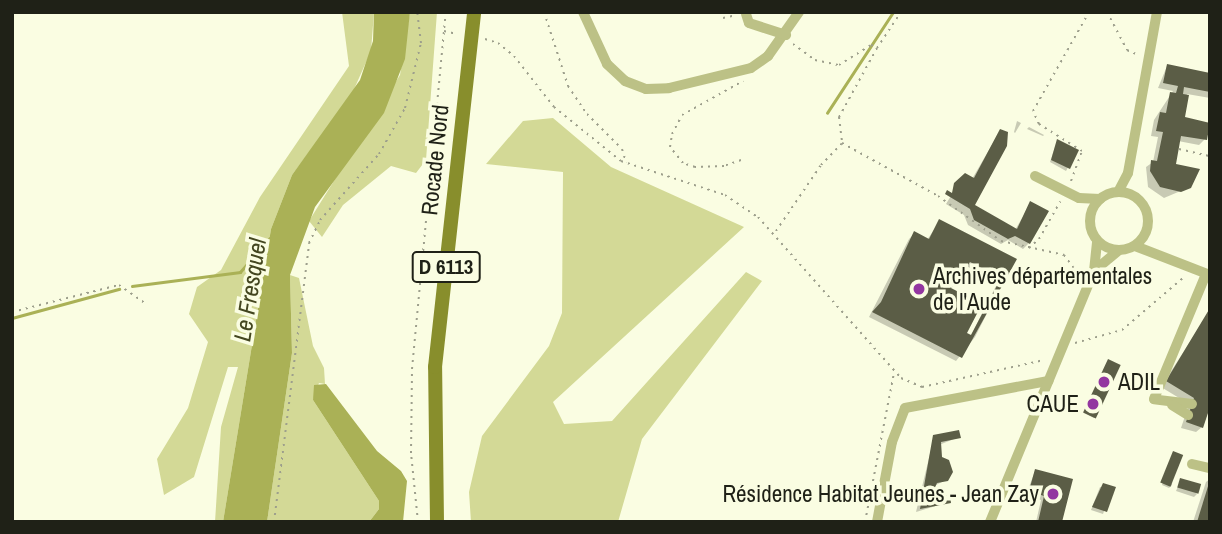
<!DOCTYPE html>
<meta charset="utf-8">
<style>
body{margin:0}
#map{position:relative;width:1222px;height:534px;overflow:hidden;background:#fafde2;font-family:"Archivo Narrow",sans-serif}
div>[style]{position:absolute}
.green>*{inset:0;background:#d3d996}
.water>*{inset:0;background:#aab156}
.shadow>*{inset:0;background:#0003}
.stream>*{height:2.5px;margin:-1.25px;padding:0 1.25px;transform-origin:1.25px;border-radius:1.25px;background:#aab156}
.building>*{inset:0;background:#5b5d46;transform-origin:0 0}
.path>*{height:2px;margin-top:-1px;transform-origin:0;background:repeating-linear-gradient(90deg,#9d9f8c 0 2px,transparent 0 7px)}
.minor>*{height:10px;margin:-5px;padding:0 5px;transform-origin:5px;border-radius:5px;background:#bcc186}
.minor>.ring{margin:-5px;padding:0;box-sizing:content-box;background:none;border:10px solid #bcc186;border-radius:50%}
.major>*{height:14px;margin:-7px;padding:0 7px;transform-origin:7px;border-radius:7px;background:#888e2c}
.dots>*{width:19px;height:19px;translate:-50% -50%;box-sizing:border-box;border:4px solid #fafde2;border-radius:50%}
span{translate:-50% -50%;white-space:nowrap;text-align:center;line-height:1.15;-webkit-text-stroke:7px #fafde2;paint-order:stroke}
.shield-label span{padding:2px 5px;background:#fafde2;border:2px solid;border-radius:5px;-webkit-text-stroke-width:0}
.shield-label{font-size:21px;color:#1f2117;font-weight:700}
.street-label{font-size:23px;color:#1f2117}
.poi-label{font-size:23px;color:#1f2117}
.left{translate:0 -50%;text-align:left}
.right{translate:-100% -50%;text-align:right}
.water-label{font-size:24px;color:#43461f;font-style:italic}
.frame{position:absolute;inset:0;border:14px solid #1f2117;pointer-events:none}
</style>
<div id="map">
<div class="green">
<div style="clip-path:polygon(342px 12px,374px 12px,371px 51px,351px 96px,292px 175px,271px 229px,223px 522px,215px 522px,221px 427px,238px 367px,228px 367px,194px 477px,164px 495px,157px 459px,188px 408px,208px 342px,189px 314px,197px 287px,221px 270px,260px 197px,349px 66px)"></div>
<div style="clip-path:polygon(410px 12px,437px 12px,426px 160px,416px 173px,391px 166px,343px 205px,322px 237px,309px 221px,400px 75px)"></div>
<div style="clip-path:polygon(553px 118px,611px 167px,744px 227px,553px 402px,564px 424px,612px 421px,746px 272px,762px 281px,642px 439px,618px 522px,471px 522px,469px 492px,482px 436px,549px 346px,562px 313px,563px 172px,486px 164px,523px 121px)"></div>
<div style="clip-path:polygon(290px 275px,299px 278px,313px 346px,324px 368px,325px 384px,319px 383px,313px 400px,379px 501px,379px 509px,369px 522px,267px 522px,292px 353px)"></div>
</div>
<div class="water">
<div style="clip-path:polygon(374px 12px,410px 12px,405px 59px,384px 113px,315px 207px,290px 275px,292px 353px,267px 522px,223px 522px,271px 229px,292px 175px,360px 80px,373px 41px)"></div>
<div style="clip-path:polygon(326px 384px,377px 451px,401px 471px,407px 481px,403px 522px,369px 522px,379px 509px,379px 501px,313px 400px,314px 385px)"></div>
</div>
<div class="shadow">
<div style="clip-path:polygon(1167px 66px,1210px 74px,1210px 98px,1187px 94px,1183px 118px,1205px 139px,1199px 145px,1178px 141px,1174px 166px,1190px 187px,1164px 198px,1148px 187px,1146px 167px,1153px 162px,1158px 137px,1151px 136px,1154px 120px,1173px 91px,1158px 88px)"></div>
<div style="clip-path:polygon(1017px 121px,1021px 123px,1015px 133px,1014px 132px)"></div>
<div style="clip-path:polygon(1029px 127px,1044px 135px,1043px 136px,1027px 129px)"></div>
<div style="clip-path:polygon(1000px 131px,972px 206px,1015px 230px,1031px 203px,1029px 243px,1023px 249px,1008px 240px,1001px 244px,968px 225px,964px 215px,946px 204px,960px 181px,972px 179px)"></div>
<div style="clip-path:polygon(1056px 144px,1077px 151px,1066px 171px,1050px 162px)"></div>
<div style="clip-path:polygon(evenodd,940px 221px,1014px 260px,975px 337px,956px 361px,869px 317px,909px 239px,915px 233px,927px 240px,940px 221px,966px 266px,998px 282px,970px 337px,965px 334px,950px 289px,966px 266px)"></div>
<div style="clip-path:polygon(1209px 312px,1202px 427px,1196px 432px,1181px 428px,1189px 404px,1161px 387px)"></div>
<div style="clip-path:polygon(1103px 372px,1098px 414px,1094px 418px,1084px 413px)"></div>
<div style="clip-path:polygon(934px 437px,959px 437px,939px 445px,946px 480px,934px 486px,927px 501px,949px 502px,916px 512px)"></div>
<div style="clip-path:polygon(1173px 453px,1172px 485px,1169px 488px,1162px 485px)"></div>
<div style="clip-path:polygon(1035px 471px,1061px 522px,1036px 522px,1041px 500px,1026px 495px)"></div>
<div style="clip-path:polygon(1210px 479px,1205px 522px,1193px 522px,1206px 482px)"></div>
<div style="clip-path:polygon(1181px 480px,1197px 494px,1194px 497px,1176px 491px)"></div>
<div style="clip-path:polygon(1100px 487px,1113px 488px,1103px 514px,1091px 510px)"></div>
</div>
<div class="stream">
<div style="left:827px;top:113px;width:121px;rotate:-56.8deg"></div>
<div style="left:132px;top:286px;width:109px;rotate:-7.4deg"></div>
<div style="left:240px;top:272px;width:45px;rotate:-48.6deg"></div>
<div style="left:12px;top:318px;width:111px;rotate:-15.2deg"></div>
</div>
<div class="building">
<div style="clip-path:polygon(1167px 64px,1210px 73px,1210px 92px,1184px 87px,1183px 94px,1189px 95px,1185px 117px,1210px 123px,1207px 140px,1181px 136px,1176px 164px,1200px 169px,1191px 188px,1181px 192px,1160px 187px,1150px 171px,1151px 160px,1157px 161px,1163px 132px,1156px 131px,1160px 112px,1166px 113px,1170px 92px,1176px 93px,1178px 86px,1163px 83px)"></div>
<div style="clip-path:polygon(1000px 129px,1008px 132px,1007px 146px,975px 205px,1017px 229px,1030px 201px,1049px 211px,1030px 244px,1015px 236px,1008px 239px,974px 220px,970px 209px,945px 194px,947px 190px,952px 193px,954px 183px,965px 173px,974px 178px)"></div>
<div style="clip-path:polygon(1057px 139px,1079px 150px,1070px 169px,1051px 160px)"></div>
<div style="clip-path:polygon(evenodd,939px 219px,1017px 259px,962px 358px,872px 312px,881px 302px,914px 231px,929px 239px,939px 219px,970px 262px,1001px 278px,971px 335px,967px 333px,982px 304px,951px 288px,970px 262px)"></div>
<div style="clip-path:polygon(1210px 308px,1210px 407px,1203px 428px,1186px 422px,1194px 398px,1166px 381px)"></div>
<div style="left:1108px;top:359px;width:14px;height:59px;rotate:25deg"></div>
<div style="clip-path:polygon(959px 430px,961px 438px,941px 442px,942px 457px,949px 460px,953px 472px,948px 481px,937px 483px,930px 499px,950px 495px,951px 503px,920px 509px,933px 435px)"></div>
<div style="left:1173px;top:451px;width:11px;height:34px;rotate:22deg"></div>
<div style="clip-path:polygon(1035px 469px,1073px 479px,1062px 522px,1038px 522px,1044px 496px,1029px 491px)"></div>
<div style="left:1180px;top:478px;width:22px;height:10px;rotate:16deg"></div>
<div style="clip-path:polygon(1103px 483px,1116px 487px,1107px 512px,1092px 507px)"></div>
<div style="clip-path:polygon(1209px 483px,1210px 522px,1197px 522px)"></div>
</div>
<div class="path">
<div style="left:544px;top:12px;width:78px;rotate:72deg"></div>
<div style="left:568px;top:86px;width:34px;rotate:56deg"></div>
<div style="left:587px;top:114px;width:49px;rotate:45deg"></div>
<div style="left:622px;top:149px;width:14px;rotate:73deg"></div>
<div style="left:722px;top:12px;width:6px;rotate:81deg"></div>
<div style="left:723px;top:18px;width:14px;rotate:-12deg"></div>
<div style="left:1107px;top:12px;width:43px;rotate:62.2deg"></div>
<div style="left:1127px;top:50px;width:12px;rotate:24deg"></div>
<div style="left:444px;top:31px;width:13px;rotate:13deg"></div>
<div style="left:485px;top:39px;width:14px;rotate:17deg"></div>
<div style="left:498px;top:43px;width:21px;rotate:39deg"></div>
<div style="left:514px;top:56px;width:65px;rotate:51.9deg"></div>
<div style="left:554px;top:107px;width:86px;rotate:38.9deg"></div>
<div style="left:621px;top:161px;width:109px;rotate:18.1deg"></div>
<div style="left:725px;top:195px;width:40px;rotate:34deg"></div>
<div style="left:758px;top:217px;width:215px;rotate:48.4deg"></div>
<div style="left:901px;top:378px;width:23px;rotate:23deg"></div>
<div style="left:922px;top:387px;width:125px;rotate:-12.5deg"></div>
<div style="left:793px;top:44px;width:27px;rotate:36deg"></div>
<div style="left:815px;top:60px;width:25px;rotate:12deg"></div>
<div style="left:839px;top:65px;width:38px;rotate:-32deg"></div>
<div style="left:871px;top:45px;width:7px;rotate:27deg"></div>
<div style="left:877px;top:48px;width:43px;rotate:-56.3deg"></div>
<div style="left:877px;top:48px;width:79px;rotate:118.8deg"></div>
<div style="left:839px;top:117px;width:26px;rotate:83deg"></div>
<div style="left:842px;top:143px;width:110px;rotate:28.9deg"></div>
<div style="left:938px;top:196px;width:77px;rotate:35.5deg"></div>
<div style="left:1001px;top:241px;width:65px;rotate:12.5deg"></div>
<div style="left:1064px;top:255px;width:26px;rotate:53deg"></div>
<div style="left:1179px;top:149px;width:32px;rotate:13deg"></div>
<div style="left:741px;top:160px;width:18px;rotate:161deg"></div>
<div style="left:724px;top:166px;width:29px;rotate:178deg"></div>
<div style="left:695px;top:167px;width:13px;rotate:-162deg"></div>
<div style="left:683px;top:163px;width:21px;rotate:-129deg"></div>
<div style="left:670px;top:147px;width:13px;rotate:-81deg"></div>
<div style="left:672px;top:134px;width:21px;rotate:-62deg"></div>
<div style="left:682px;top:115px;width:70px;rotate:-29.1deg"></div>
<div style="left:1071px;top:181px;width:32px;rotate:-70deg"></div>
<div style="left:1082px;top:151px;width:51px;rotate:-147.9deg"></div>
<div style="left:1039px;top:124px;width:14px;rotate:-115deg"></div>
<div style="left:1033px;top:111px;width:114px;rotate:-60.5deg"></div>
<div style="left:776px;top:231px;width:80px;rotate:-55.7deg"></div>
<div style="left:821px;top:165px;width:30px;rotate:-46deg"></div>
<div style="left:1029px;top:248px;width:13px;rotate:-42deg"></div>
<div style="left:1039px;top:239px;width:43px;rotate:-60.4deg"></div>
<div style="left:12px;top:312px;width:110px;rotate:-14.2deg"></div>
<div style="left:119px;top:285px;width:32px;rotate:35deg"></div>
<div style="left:1075px;top:343px;width:49px;rotate:-15.5deg"></div>
<div style="left:1122px;top:330px;width:82px;rotate:-40.5deg"></div>
<div style="left:274px;top:522px;width:281px;rotate:-82.8deg"></div>
<div style="left:309px;top:243px;width:25px;rotate:-64deg"></div>
<div style="left:320px;top:220px;width:89px;rotate:-48.2deg"></div>
<div style="left:379px;top:154px;width:53px;rotate:-60.5deg"></div>
<div style="left:405px;top:108px;width:67px;rotate:-76.2deg"></div>
<div style="left:421px;top:43px;width:31px;rotate:-97deg"></div>
<div style="left:418px;top:522px;width:69px;rotate:-95.8deg"></div>
<div style="left:411px;top:453px;width:84px;rotate:-89.3deg"></div>
<div style="left:412px;top:369px;width:359px;rotate:-84.6deg"></div>
<div style="left:865px;top:522px;width:152px;rotate:-79deg"></div>
</div>
<div class="minor">
<div style="left:583px;top:12px;width:57px;rotate:65.2deg"></div>
<div style="left:607px;top:64px;width:25px;rotate:43deg"></div>
<div style="left:625px;top:81px;width:22px;rotate:21deg"></div>
<div style="left:646px;top:89px;width:23px;rotate:-2deg"></div>
<div style="left:669px;top:88px;width:84px;rotate:-13.7deg"></div>
<div style="left:751px;top:68px;width:21px;rotate:-35deg"></div>
<div style="left:768px;top:56px;width:54px;rotate:-54.8deg"></div>
<div style="left:746px;top:14px;width:9px;rotate:72deg"></div>
<div style="left:749px;top:23px;width:39px;rotate:18deg"></div>
<div style="left:1035px;top:176px;width:49px;rotate:26.6deg"></div>
<div style="left:1079px;top:198px;width:21px;rotate:3deg"></div>
<div class="ring" style="left:1090px;top:192px;width:48px;height:48px"></div>
<div style="left:1118px;top:192px;width:21px;rotate:-62deg"></div>
<div style="left:1128px;top:173px;width:164px;rotate:-79.8deg"></div>
<div style="left:1135px;top:246px;width:80px;rotate:21.1deg"></div>
<div style="left:1094px;top:271px;width:31px;rotate:-40deg"></div>
<div style="left:1192px;top:404px;width:38px;rotate:-173deg"></div>
<div style="left:1154px;top:399px;width:135px;rotate:-67.4deg"></div>
<div style="left:1172px;top:405px;width:19px;rotate:32deg"></div>
<div style="left:1192px;top:464px;width:18px;rotate:13deg"></div>
<div style="left:877px;top:522px;width:81px;rotate:-79.4deg"></div>
<div style="left:892px;top:442px;width:36px;rotate:-69deg"></div>
<div style="left:905px;top:408px;width:146px;rotate:-10.7deg"></div>
<div style="left:990px;top:522px;width:272px;rotate:-67.5deg"></div>
<div style="left:1094px;top:271px;width:29px;rotate:-84deg"></div>
</div>
<div class="major">
<div style="left:437px;top:522px;width:155px;rotate:-90.7deg"></div>
<div style="left:435px;top:367px;width:357px;rotate:-83.7deg"></div>
</div>
<div class="dots">
<div style="left:919px;top:289px;background:#9336a0"></div>
<div style="left:1104px;top:382px;background:#9336a0"></div>
<div style="left:1093px;top:404px;background:#9336a0"></div>
<div style="left:1053px;top:494px;background:#9336a0"></div>
</div>
<div class="shield-label">
<span style="left:446px;top:267px">D 6113</span>
</div>
<div class="street-label">
<span style="left:435px;top:160px;rotate:-84deg">Rocade Nord</span>
</div>
<div class="poi-label">
<span class="left" style="left:933px;top:289px">Archives départementales<br>de l'Aude</span>
<span class="left" style="left:1118px;top:382px">ADIL</span>
<span class="right" style="left:1079px;top:404px">CAUE</span>
<span class="right" style="left:1039px;top:494px">Résidence Habitat Jeunes - Jean Zay</span>
</div>
<div class="water-label">
<span style="left:250px;top:290px;rotate:-81deg">Le Fresquel</span>
</div>
<div class="frame"></div>
</div>
